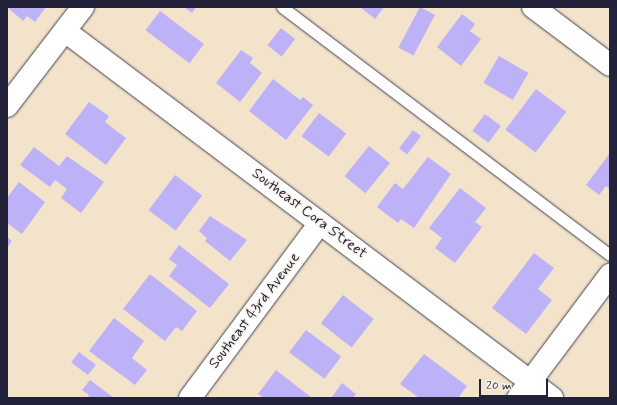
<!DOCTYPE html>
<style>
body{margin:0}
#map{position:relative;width:617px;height:405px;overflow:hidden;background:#f3e3ca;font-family:Mynerve,sans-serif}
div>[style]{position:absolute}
.building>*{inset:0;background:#bdb2f7;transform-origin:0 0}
.roads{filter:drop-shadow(0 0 1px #413f50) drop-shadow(0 0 1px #413f50)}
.lane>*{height:11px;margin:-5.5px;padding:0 5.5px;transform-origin:5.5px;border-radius:5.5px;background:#fff}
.street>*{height:22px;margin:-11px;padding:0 11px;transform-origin:11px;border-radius:11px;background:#fff}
.secondary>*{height:22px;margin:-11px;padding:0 11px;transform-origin:11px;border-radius:11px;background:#fff}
span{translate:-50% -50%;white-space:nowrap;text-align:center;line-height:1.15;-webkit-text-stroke:3px #f7f3e8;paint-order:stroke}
.street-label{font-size:15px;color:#22223b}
.frame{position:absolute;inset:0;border:8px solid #22223b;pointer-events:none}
.scale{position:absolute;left:479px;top:379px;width:69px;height:18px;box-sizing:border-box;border:2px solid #22223b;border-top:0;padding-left:5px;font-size:12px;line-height:14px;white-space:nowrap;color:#22223b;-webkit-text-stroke:3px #f7f3e8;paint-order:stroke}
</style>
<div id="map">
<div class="building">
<div style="clip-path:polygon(7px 7px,46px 7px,35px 22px,27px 16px,23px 21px)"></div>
<div style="clip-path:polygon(184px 7px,196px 7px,192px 13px)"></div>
<div style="clip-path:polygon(360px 7px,384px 7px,375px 19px)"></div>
<div style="left:420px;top:7px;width:17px;height:46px;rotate:28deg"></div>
<div style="left:160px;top:11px;width:55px;height:24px;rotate:37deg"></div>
<div style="clip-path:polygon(462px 14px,475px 24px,470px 31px,481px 39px,461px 66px,437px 47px)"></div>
<div style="left:281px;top:28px;width:18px;height:22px;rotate:38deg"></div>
<div style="clip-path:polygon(241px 50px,253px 58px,250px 63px,262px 73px,240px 102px,216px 83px)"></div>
<div style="left:499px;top:56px;width:34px;height:31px;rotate:30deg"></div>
<div style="clip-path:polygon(273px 79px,300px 100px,303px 97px,313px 105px,286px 140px,249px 111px)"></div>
<div style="left:536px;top:89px;width:38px;height:51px;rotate:37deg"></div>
<div style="clip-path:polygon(89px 102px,109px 116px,105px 122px,126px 138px,106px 165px,65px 134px)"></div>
<div style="left:319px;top:113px;width:34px;height:29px;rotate:37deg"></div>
<div style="left:485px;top:114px;width:20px;height:21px;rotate:37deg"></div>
<div style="left:413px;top:130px;width:10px;height:23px;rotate:37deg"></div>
<div style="left:369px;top:146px;width:27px;height:39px;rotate:39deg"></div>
<div style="clip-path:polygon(34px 147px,59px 166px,67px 156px,104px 182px,81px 213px,61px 198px,67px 189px,55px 180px,50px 187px,20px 165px)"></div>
<div style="clip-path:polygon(610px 153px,610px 189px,606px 186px,599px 195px,586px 185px)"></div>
<div style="clip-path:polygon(428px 157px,451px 174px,414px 228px,401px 219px,398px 223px,377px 207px,395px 183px,403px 189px)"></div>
<div style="left:175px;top:175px;width:34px;height:44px;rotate:37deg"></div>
<div style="clip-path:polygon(19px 182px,45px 202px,22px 234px,7px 223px,7px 198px)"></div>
<div style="clip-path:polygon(460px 188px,486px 208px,475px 222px,482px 227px,455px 263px,435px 248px,442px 238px,429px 228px)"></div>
<div style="clip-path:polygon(210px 216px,247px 240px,230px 261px,205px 241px,207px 238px,199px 231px)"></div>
<div style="clip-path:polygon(7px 237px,12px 241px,7px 248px)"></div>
<div style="clip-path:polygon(179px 245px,229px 284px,210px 308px,169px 276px,177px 265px,169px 259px)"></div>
<div style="clip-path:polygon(534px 253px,554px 268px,538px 289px,552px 300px,526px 334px,492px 308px)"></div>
<div style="clip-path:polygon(150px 274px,197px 311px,182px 331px,176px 327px,165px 341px,123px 309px)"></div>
<div style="left:343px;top:295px;width:39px;height:36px;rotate:38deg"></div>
<div style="clip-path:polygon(114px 318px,144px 341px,132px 358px,147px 370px,135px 385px,89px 351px)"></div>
<div style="left:306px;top:330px;width:44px;height:28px;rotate:37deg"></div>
<div style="left:79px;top:352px;width:21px;height:13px;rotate:37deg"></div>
<div style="clip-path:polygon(424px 354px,467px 386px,458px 398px,419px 398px,400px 384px)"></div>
<div style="clip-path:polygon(276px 370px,312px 398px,264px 398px,258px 394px)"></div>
<div style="clip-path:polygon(90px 380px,114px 398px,87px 398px,89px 395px,82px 390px)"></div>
<div style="clip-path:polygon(342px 383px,356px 394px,353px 398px,332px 397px)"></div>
</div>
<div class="roads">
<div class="lane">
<div style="left:282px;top:7px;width:411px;rotate:37.1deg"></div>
</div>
<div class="street">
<div style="left:533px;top:7px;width:96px;rotate:37deg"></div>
<div style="left:65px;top:31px;width:610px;rotate:37deg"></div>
<div style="left:190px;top:398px;width:218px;rotate:-53.4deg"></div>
<div style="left:518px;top:398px;width:154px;rotate:-53.2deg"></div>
</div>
<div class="secondary">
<div style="left:7px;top:106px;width:125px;rotate:-52.5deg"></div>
</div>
</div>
<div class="street-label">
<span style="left:309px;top:214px;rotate:37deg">Southeast Cora Street</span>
<span style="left:255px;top:311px;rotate:-53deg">Southeast 43rd Avenue</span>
</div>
<div class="frame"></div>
<div class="scale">20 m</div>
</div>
